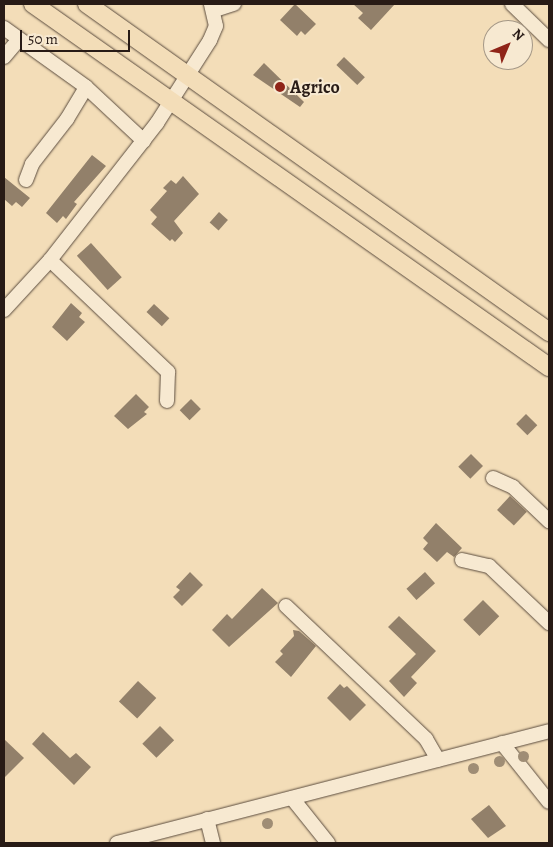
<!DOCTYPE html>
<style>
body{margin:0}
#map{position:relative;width:553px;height:847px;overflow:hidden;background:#f3ddb8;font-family:Alegreya,serif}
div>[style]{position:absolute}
.building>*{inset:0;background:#92806a;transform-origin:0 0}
.roads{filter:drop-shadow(0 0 1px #5b4c3e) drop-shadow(0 0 1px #5b4c3e)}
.minor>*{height:14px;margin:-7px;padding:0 7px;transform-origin:7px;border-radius:7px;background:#f7e9d1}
.major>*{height:18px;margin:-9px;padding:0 9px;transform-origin:9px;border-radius:9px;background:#f3ddb8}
.trees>*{width:11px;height:11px;margin:-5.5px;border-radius:50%;background:#9f8d75}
.dots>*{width:14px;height:14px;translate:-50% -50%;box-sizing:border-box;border:2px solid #f7e9d1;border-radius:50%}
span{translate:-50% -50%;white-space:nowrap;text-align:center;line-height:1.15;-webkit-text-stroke:4px #f7e9d1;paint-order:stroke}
.poi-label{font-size:18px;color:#281b16;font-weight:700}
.left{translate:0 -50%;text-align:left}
.frame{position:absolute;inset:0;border:5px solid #281b16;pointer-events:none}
.north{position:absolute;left:483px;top:20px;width:50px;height:50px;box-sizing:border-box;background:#f7e9d1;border:1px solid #a49786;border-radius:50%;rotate:45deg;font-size:14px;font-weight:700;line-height:20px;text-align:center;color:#281b16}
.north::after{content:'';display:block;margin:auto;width:18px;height:22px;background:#8f2418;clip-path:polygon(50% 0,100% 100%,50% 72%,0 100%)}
.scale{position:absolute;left:20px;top:30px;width:110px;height:22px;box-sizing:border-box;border:2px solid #281b16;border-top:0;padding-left:6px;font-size:15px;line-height:18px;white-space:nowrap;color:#281b16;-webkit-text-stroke:4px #f7e9d1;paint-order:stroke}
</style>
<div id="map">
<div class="building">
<div style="clip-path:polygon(295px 4px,316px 24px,305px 35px,301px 31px,297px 36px,280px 20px)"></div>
<div style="clip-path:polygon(353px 4px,395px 4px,371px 30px,358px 18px,363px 13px)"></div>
<div style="left:344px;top:57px;width:29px;height:11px;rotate:44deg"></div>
<div style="clip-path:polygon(264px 63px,304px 102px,300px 107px,253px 75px)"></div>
<div style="clip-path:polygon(92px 155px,106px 166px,74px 202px,77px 204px,66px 219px,63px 216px,57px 223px,46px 213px)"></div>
<div style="clip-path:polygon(183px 176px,199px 194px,174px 221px,183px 233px,175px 242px,172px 239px,170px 241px,151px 224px,157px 217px,150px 210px,167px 191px,163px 188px,171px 180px,176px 184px)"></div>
<div style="clip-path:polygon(4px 177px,30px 198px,22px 207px,16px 202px,12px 206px,4px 199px)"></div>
<div style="left:219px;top:212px;width:12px;height:14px;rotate:42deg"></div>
<div style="left:91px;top:243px;width:46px;height:19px;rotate:48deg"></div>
<div style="clip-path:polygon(71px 303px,82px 313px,79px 317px,85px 322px,67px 341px,52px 327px)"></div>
<div style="left:154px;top:304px;width:21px;height:11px;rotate:43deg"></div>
<div style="clip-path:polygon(136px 394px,149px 407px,144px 412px,147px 414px,128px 429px,114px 416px)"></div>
<div style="left:191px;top:399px;width:14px;height:16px;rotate:45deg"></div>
<div style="left:526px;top:414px;width:16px;height:14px;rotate:45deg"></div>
<div style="left:471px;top:454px;width:17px;height:18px;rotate:45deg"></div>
<div style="left:510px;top:496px;width:23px;height:19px;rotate:43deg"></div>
<div style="clip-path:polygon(436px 523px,462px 548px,454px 557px,447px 552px,437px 562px,423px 549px,428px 543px,423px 538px)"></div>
<div style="clip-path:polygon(190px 572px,203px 585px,182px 606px,173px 597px,180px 590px,176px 587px)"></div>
<div style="left:425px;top:572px;width:15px;height:25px;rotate:48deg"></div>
<div style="clip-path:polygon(262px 588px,278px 603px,229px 647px,212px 630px,227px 614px,232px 619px)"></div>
<div style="left:483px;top:600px;width:23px;height:28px;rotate:45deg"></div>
<div style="clip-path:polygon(399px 616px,436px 651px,411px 677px,417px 683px,404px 697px,389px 681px,416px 654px,388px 627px)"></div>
<div style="clip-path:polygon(293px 630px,299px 631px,316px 646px,291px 677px,275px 662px,283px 654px,280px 651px,294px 636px)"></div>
<div style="left:138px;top:681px;width:25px;height:28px;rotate:43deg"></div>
<div style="clip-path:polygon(340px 684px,344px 688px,347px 686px,366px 705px,350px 721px,327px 698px)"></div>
<div style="left:160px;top:726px;width:20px;height:25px;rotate:45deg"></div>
<div style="clip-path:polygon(43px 732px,70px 758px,76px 753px,91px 767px,74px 785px,32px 744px)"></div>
<div style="clip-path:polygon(4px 739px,24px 758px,4px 778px)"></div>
<div style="clip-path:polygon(489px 805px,506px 826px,488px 838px,471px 819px)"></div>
</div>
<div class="roads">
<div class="minor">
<div style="left:512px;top:4px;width:52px;rotate:44.2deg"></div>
<div style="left:215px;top:10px;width:20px;rotate:-18deg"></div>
<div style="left:4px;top:28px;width:101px;rotate:35.7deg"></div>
<div style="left:86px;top:87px;width:79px;rotate:43deg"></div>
<div style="left:4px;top:57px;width:23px;rotate:-50deg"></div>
<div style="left:26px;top:180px;width:17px;rotate:-69deg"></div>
<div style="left:32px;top:164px;width:57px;rotate:-52.1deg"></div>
<div style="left:67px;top:119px;width:37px;rotate:-59deg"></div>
<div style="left:50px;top:260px;width:163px;rotate:43.5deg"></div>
<div style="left:168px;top:372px;width:29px;rotate:92deg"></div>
<div style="left:4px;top:310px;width:68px;rotate:-47.4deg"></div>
<div style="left:50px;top:260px;width:174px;rotate:-52deg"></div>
<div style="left:157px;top:123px;width:98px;rotate:-57.4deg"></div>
<div style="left:210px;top:40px;width:15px;rotate:-67deg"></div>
<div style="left:216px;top:26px;width:23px;rotate:-103deg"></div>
<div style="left:493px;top:478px;width:22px;rotate:24deg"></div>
<div style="left:513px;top:487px;width:50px;rotate:43.4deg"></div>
<div style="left:462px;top:560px;width:28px;rotate:13deg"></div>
<div style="left:489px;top:566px;width:83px;rotate:43.5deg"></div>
<div style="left:286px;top:606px;width:193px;rotate:43.5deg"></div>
<div style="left:426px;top:739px;width:24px;rotate:60deg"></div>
<div style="left:502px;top:743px;width:75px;rotate:51.5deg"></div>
<div style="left:292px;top:798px;width:58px;rotate:51.3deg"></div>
<div style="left:207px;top:819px;width:25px;rotate:76deg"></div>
<div style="left:117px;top:843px;width:446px;rotate:-14.5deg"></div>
</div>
<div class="major">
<div style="left:33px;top:4px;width:631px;rotate:35.13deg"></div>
<div style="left:87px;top:4px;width:567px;rotate:35.37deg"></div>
</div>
</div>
<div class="trees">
<div style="left:523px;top:756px"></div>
<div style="left:499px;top:761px"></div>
<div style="left:473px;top:768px"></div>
<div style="left:267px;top:823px"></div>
</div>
<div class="dots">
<div style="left:280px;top:87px;background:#8f2418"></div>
</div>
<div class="poi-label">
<span class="left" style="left:290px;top:87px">Agrico</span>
</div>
<div class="frame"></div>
<div class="north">N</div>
<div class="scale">50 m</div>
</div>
